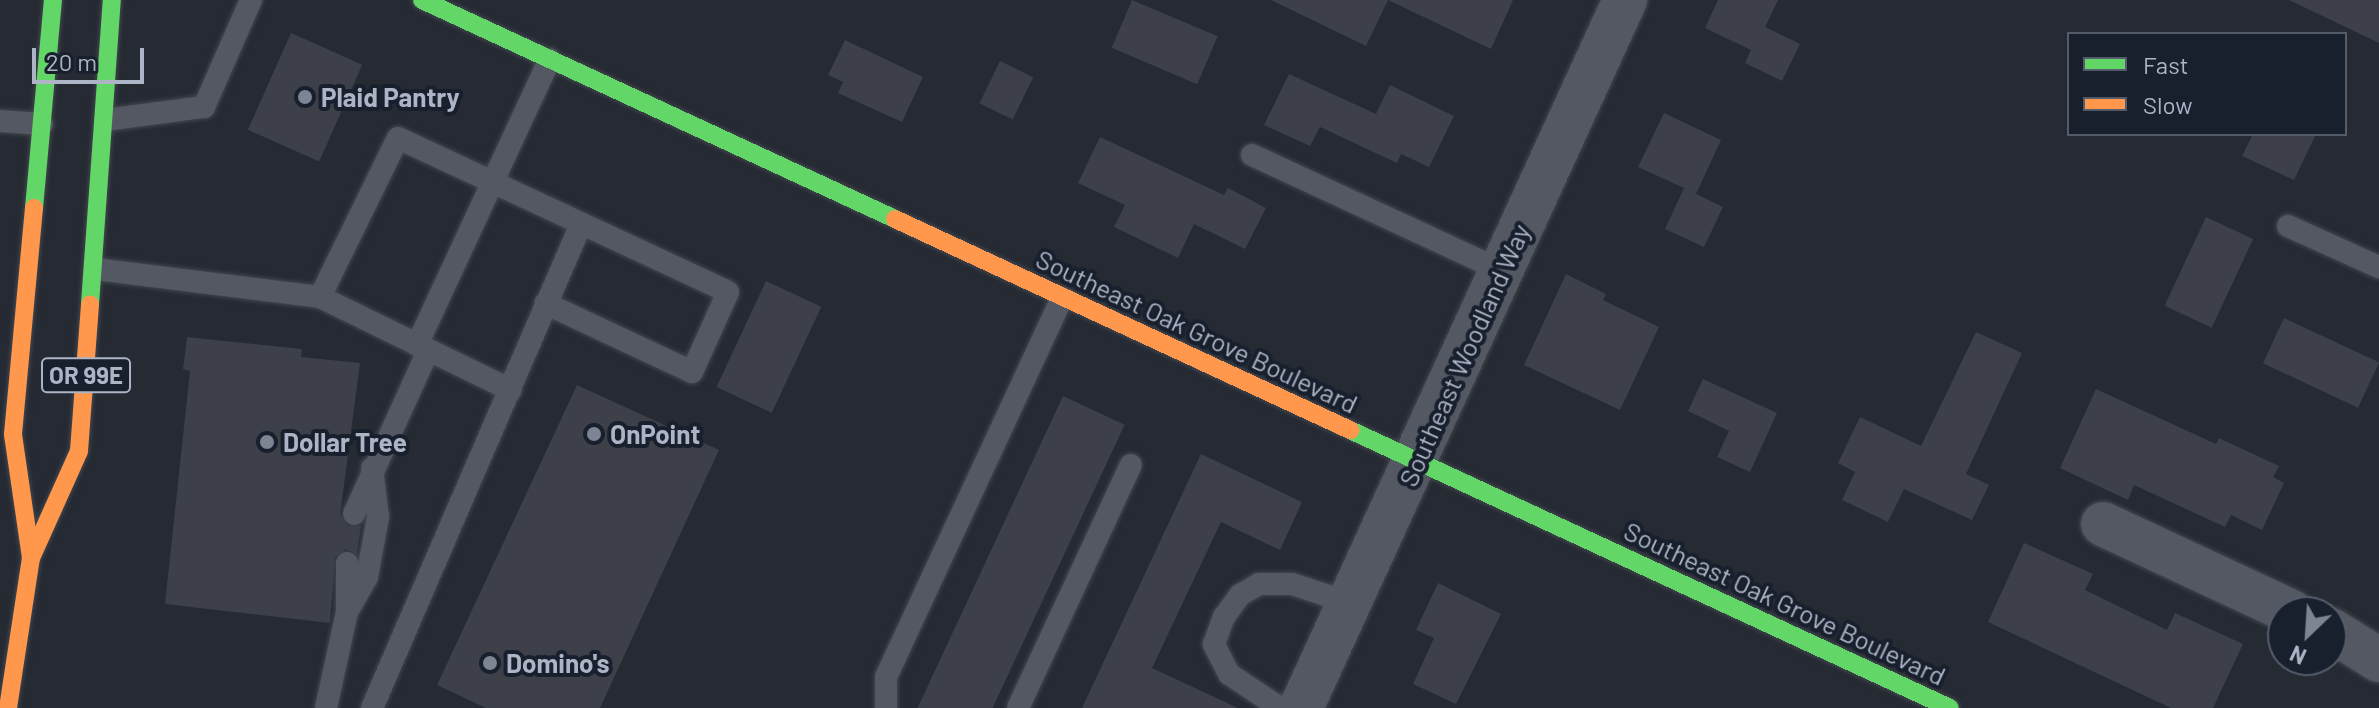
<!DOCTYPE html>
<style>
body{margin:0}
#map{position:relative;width:2379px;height:708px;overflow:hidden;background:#252a33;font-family:Barlow,sans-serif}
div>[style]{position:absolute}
.building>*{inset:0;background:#3d4049;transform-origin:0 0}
.roads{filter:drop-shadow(0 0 2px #42464e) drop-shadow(0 0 2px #42464e)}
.lane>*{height:22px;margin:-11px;padding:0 11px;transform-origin:11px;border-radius:11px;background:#545862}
.street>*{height:44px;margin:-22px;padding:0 22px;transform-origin:22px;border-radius:22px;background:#545862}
.fast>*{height:18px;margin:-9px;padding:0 9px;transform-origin:9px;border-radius:9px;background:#63d668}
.slow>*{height:18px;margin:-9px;padding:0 9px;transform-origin:9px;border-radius:9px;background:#ff974d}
.dots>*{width:22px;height:22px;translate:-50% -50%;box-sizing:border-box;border:4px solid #181f2d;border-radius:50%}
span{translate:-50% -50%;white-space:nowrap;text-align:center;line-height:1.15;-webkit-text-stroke:8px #181f2d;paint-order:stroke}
.shield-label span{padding:2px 6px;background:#181f2d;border:2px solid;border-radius:6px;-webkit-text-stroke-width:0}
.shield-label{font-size:24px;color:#adb4c6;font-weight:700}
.poi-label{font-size:26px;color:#adb4c6;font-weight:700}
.left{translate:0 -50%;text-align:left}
.street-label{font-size:26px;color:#adb4c6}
.legend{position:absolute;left:2067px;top:32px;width:280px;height:104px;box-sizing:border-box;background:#181f2d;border:2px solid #545b6a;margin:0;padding:10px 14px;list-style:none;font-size:24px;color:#adb4c6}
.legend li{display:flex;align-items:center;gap:16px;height:40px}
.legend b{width:40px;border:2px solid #545b6a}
.north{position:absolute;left:2267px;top:596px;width:80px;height:80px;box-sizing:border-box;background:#181f2d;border:2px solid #545b6a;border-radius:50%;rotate:205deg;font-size:22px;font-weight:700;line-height:32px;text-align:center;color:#adb4c6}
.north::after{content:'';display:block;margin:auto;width:28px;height:36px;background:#7d8493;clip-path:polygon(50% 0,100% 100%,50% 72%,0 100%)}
.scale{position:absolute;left:32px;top:48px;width:112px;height:36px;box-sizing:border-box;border:4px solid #adb4c6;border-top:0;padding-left:10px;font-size:24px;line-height:28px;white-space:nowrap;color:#adb4c6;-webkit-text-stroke:6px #181f2d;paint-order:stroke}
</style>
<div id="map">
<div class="building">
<div style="left:1132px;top:0;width:93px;height:52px;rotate:23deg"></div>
<div style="clip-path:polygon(1271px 0,1513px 0,1491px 49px,1388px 0,1366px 46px)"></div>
<div style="clip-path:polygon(1718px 0,1778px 0,1765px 27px,1800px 44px,1782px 81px,1745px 63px,1751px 50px,1705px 28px)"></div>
<div style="clip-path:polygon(2289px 0,2379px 0,2379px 43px)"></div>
<div style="left:291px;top:33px;width:78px;height:106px;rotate:24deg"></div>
<div style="clip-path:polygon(845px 40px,923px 77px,902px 122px,838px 93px,843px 82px,828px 75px)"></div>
<div style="left:1000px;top:61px;width:37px;height:47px;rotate:26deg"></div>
<div style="clip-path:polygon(1289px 74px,1376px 114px,1390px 85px,1454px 116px,1429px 167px,1401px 154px,1397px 163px,1320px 127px,1310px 146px,1264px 125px)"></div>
<div style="clip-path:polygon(1664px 113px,1721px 140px,1696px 194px,1723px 207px,1704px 247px,1665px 229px,1684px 188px,1638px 167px)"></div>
<div style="clip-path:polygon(2253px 134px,2316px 134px,2294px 180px,2242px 156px)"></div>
<div style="clip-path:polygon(1100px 137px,1224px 195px,1228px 188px,1266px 208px,1245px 249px,1194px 224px,1178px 258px,1114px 227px,1125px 205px,1078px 183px)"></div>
<div style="left:2206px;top:217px;width:52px;height:98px;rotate:25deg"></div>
<div style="clip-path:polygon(1566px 274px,1606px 294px,1603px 300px,1659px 327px,1620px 410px,1524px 365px)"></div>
<div style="left:766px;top:281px;width:61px;height:117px;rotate:25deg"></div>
<div style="left:2284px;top:318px;width:105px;height:50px;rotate:25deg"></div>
<div style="clip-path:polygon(1976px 332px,2022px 353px,1966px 474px,1989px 485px,1972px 520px,1904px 489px,1888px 522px,1842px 500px,1855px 472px,1838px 463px,1860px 417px,1921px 446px)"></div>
<div style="clip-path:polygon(187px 337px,302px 349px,301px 357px,360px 363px,340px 515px,348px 526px,361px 526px,358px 546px,357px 554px,346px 549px,335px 557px,330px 623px,165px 604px,190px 371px,183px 369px)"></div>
<div style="clip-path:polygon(1703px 379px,1777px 413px,1750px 472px,1717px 457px,1729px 431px,1688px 411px)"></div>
<div style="clip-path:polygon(577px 385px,719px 450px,600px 708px,486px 708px,437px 685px)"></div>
<div style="clip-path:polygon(2096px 389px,2216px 444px,2219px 438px,2279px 466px,2273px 477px,2284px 483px,2262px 530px,2231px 515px,2225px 527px,2134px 485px,2128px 500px,2060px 468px)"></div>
<div style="left:1063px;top:396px;width:68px;height:344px;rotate:25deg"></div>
<div style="clip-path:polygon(1201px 454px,1302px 502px,1280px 550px,1221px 522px,1152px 668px,1238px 708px,1082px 708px)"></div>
<div style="clip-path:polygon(2024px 543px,2093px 574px,2085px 590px,2167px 630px,2175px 613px,2243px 644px,2213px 708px,2171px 708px,1988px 622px)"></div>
<div style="clip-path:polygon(1438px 583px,1501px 614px,1456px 704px,1413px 684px,1434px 638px,1416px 630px)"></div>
</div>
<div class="roads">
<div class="lane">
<div style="left:105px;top:120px;width:100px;rotate:-7.5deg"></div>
<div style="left:204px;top:107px;width:117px;rotate:-66.3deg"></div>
<div style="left:0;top:121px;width:42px;rotate:4.1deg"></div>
<div style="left:1252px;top:155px;width:276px;rotate:24.9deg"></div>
<div style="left:2288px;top:226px;width:100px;rotate:24.3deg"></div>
<div style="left:95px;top:269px;width:227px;rotate:7.1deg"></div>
<div style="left:320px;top:297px;width:212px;rotate:26deg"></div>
<div style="left:320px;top:297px;width:177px;rotate:-63.9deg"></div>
<div style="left:398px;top:138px;width:364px;rotate:25deg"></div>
<div style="left:728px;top:292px;width:88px;rotate:114.2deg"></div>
<div style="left:692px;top:372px;width:162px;rotate:-154.9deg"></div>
<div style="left:417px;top:345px;width:315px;rotate:-65.1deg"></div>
<div style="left:354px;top:514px;width:179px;rotate:-65.6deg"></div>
<div style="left:347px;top:612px;width:40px;rotate:-60.3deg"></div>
<div style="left:367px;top:577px;width:61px;rotate:-79.6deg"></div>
<div style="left:378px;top:517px;width:49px;rotate:-97deg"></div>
<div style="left:326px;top:708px;width:98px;rotate:-77.7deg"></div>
<div style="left:347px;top:612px;width:49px;rotate:-90deg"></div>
<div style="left:372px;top:708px;width:527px;rotate:-66.64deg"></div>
<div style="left:886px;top:708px;width:31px;rotate:-90deg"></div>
<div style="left:886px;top:677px;width:418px;rotate:-65.1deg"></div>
<div style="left:1018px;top:708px;width:268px;rotate:-65.1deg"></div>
<div style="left:1280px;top:708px;width:61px;rotate:-146.3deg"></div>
<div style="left:1229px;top:674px;width:34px;rotate:-117deg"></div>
<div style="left:1214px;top:644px;width:29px;rotate:-70deg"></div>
<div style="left:1224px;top:617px;width:27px;rotate:-54deg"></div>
<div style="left:1240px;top:595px;width:22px;rotate:-30deg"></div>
<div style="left:1259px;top:584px;width:33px"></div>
<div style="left:1292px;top:584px;width:61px;rotate:18.1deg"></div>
</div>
<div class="street">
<div style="left:2103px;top:524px;width:208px;rotate:25deg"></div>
<div style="left:2331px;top:630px;width:57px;rotate:32deg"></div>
<div style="left:1301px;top:708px;width:779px;rotate:-65.41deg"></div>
</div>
<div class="fast">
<div style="left:422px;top:0;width:521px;rotate:24.84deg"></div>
<div style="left:34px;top:208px;width:209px;rotate:-84.8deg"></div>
<div style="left:90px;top:304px;width:305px;rotate:-85.9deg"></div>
<div style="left:1350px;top:430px;width:661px;rotate:24.86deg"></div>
</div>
<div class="slow">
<div style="left:895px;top:219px;width:502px;rotate:24.88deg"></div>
<div style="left:31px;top:558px;width:125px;rotate:-98.3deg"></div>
<div style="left:13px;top:434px;width:227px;rotate:-84.7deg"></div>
<div style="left:8px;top:708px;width:152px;rotate:-81.3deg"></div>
<div style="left:31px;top:558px;width:117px;rotate:-65.8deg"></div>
<div style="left:79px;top:451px;width:147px;rotate:-85.7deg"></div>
</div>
</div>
<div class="dots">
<div style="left:305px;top:97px;background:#7d8493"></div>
<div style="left:594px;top:434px;background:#7d8493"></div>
<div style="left:267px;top:442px;background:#7d8493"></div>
<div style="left:490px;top:663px;background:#7d8493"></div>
</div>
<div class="shield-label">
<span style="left:86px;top:375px">OR 99E</span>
</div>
<div class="poi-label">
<span class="left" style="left:321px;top:97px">Plaid Pantry</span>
<span class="left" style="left:610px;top:434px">OnPoint</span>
<span class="left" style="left:283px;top:442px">Dollar Tree</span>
<span class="left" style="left:506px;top:663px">Domino's</span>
</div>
<div class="street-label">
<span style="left:1197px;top:331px;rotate:25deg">Southeast Oak Grove Boulevard</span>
<span style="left:1464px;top:355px;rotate:-66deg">Southeast Woodland Way</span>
<span style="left:1785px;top:603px;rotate:25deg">Southeast Oak Grove Boulevard</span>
</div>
<ul class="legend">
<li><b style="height:10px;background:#63d668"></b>Fast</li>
<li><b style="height:10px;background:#ff974d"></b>Slow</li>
</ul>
<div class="north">N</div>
<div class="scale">20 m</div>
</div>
